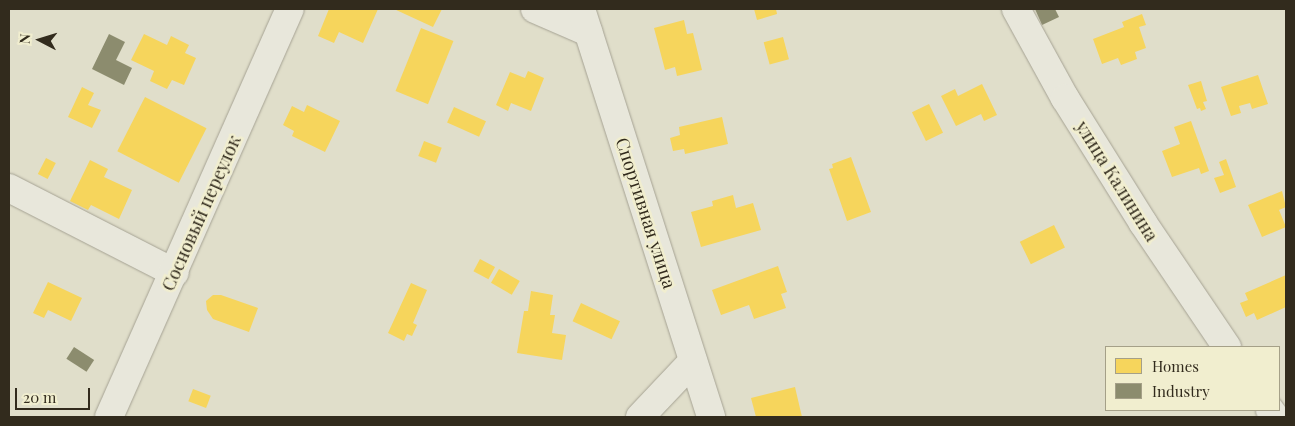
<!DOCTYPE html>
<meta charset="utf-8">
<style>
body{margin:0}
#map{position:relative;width:1295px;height:426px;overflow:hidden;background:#e0deca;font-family:"Playfair Display",serif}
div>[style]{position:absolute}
.homes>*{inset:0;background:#f6d55c;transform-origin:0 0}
.industry>*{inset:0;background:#8c8c6e;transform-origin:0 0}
.roads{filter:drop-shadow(0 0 1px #a5a293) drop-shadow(0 0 1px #a5a293)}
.minor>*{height:28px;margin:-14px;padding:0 14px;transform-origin:14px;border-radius:14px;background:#e8e7db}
span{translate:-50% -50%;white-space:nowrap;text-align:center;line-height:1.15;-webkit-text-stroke:5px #f1eecf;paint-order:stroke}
.street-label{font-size:18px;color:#322b1d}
.frame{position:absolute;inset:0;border:10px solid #322b1d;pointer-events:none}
.legend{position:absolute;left:1105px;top:346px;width:175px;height:65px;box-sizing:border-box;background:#f1eecf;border:1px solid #a5a088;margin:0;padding:6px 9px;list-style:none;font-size:15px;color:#322b1d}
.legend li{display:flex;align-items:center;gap:10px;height:25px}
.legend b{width:25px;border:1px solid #a5a088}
.north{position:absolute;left:15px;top:15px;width:50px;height:50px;-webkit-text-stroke:4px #f1eecf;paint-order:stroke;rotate:275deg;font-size:14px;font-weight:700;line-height:20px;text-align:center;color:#322b1d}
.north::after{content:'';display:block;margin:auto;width:18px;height:22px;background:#322b1d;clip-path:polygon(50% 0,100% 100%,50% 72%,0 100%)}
.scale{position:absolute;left:15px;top:388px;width:75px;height:22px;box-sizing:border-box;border:2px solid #322b1d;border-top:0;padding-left:6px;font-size:15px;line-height:18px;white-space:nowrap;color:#322b1d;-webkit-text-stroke:4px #f1eecf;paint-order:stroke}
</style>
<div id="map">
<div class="homes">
<div style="clip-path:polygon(329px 9px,378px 9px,363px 43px,339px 32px,334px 43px,318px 36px)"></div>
<div style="clip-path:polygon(394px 9px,442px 9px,433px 27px)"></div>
<div style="clip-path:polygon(754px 9px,776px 9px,777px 14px,757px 20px)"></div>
<div style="clip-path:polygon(1142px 14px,1146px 25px,1139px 27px,1146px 48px,1135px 52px,1137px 59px,1121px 65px,1118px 58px,1102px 64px,1093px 39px,1124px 27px,1122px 22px)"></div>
<div style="clip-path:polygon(684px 20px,687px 34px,693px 33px,702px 70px,677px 76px,675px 67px,665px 70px,654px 28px)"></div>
<div style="left:421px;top:28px;width:35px;height:68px;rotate:22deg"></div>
<div style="clip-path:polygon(144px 34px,167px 45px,171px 36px,189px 45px,185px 53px,196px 58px,184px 85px,172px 80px,167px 89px,150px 81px,154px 71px,131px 60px)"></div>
<div style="left:783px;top:37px;width:23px;height:20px;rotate:75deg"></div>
<div style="clip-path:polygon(528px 71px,544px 78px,531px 111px,511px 103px,508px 111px,496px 105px,510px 72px,525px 78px)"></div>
<div style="clip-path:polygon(1258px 75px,1268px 104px,1252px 109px,1250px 103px,1239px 106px,1241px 113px,1231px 116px,1221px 87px)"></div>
<div style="clip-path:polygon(1201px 81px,1207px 101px,1203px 102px,1206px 109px,1201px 111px,1200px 108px,1197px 109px,1188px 85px)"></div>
<div style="clip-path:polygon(982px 84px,997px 115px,984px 121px,981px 114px,956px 126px,941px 96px,955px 89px,958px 96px)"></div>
<div style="clip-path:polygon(82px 87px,94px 93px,88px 105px,101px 110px,92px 128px,68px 117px)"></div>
<div style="left:145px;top:97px;width:69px;height:61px;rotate:27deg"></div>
<div style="left:929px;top:104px;width:32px;height:19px;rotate:64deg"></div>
<div style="clip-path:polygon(307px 105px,340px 121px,325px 152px,292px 136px,294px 131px,283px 125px,292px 106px,304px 112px)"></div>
<div style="left:454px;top:107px;width:35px;height:17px;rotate:24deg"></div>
<div style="clip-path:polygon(722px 117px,728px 144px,685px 154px,684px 149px,673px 151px,670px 138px,680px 135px,679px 127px)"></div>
<div style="clip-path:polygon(1191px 121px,1209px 171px,1201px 174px,1199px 168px,1172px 177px,1162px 151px,1180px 144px,1174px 127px)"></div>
<div style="left:424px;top:141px;width:19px;height:16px;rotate:21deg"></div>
<div style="clip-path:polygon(851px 157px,871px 212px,847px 221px,829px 169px,833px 168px,832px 164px)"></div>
<div style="left:46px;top:158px;width:11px;height:18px;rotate:27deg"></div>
<div style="clip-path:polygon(1226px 159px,1236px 187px,1220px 193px,1214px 178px,1224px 175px,1219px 162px)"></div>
<div style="clip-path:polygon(90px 160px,108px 169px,104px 177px,132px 190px,119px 219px,91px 205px,88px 210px,70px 201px)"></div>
<div style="clip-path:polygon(1282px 191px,1286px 207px,1279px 210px,1286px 227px,1262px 237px,1248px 205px)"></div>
<div style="clip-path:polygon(733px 195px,736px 208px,753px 203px,761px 230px,701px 247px,691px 212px,713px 206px,712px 201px)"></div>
<div style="left:1054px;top:225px;width:25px;height:38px;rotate:64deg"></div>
<div style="left:480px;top:259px;width:17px;height:14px;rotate:28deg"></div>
<div style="clip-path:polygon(778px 266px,787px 292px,781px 294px,786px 308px,754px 319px,749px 305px,721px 315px,712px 290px)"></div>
<div style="left:499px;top:269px;width:24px;height:16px;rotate:30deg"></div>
<div style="clip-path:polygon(1286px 275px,1286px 307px,1257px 320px,1254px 313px,1246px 317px,1240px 303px,1248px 300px,1245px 293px)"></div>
<div style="clip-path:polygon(48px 282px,82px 298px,71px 321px,48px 310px,44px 318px,33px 313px)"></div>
<div style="clip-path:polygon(411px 283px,427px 290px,413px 323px,417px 325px,412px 336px,407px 334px,404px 341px,388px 333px)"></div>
<div style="clip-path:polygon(531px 291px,553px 295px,550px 315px,555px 315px,552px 333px,566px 335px,562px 360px,517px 353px,524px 311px,528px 311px)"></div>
<div style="clip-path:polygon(213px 295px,221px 295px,258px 308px,249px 332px,213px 319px,207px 310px,206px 301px)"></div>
<div style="left:581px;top:303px;width:43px;height:20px;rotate:25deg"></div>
<div style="clip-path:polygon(795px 387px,802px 417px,756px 417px,751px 398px)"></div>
<div style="left:193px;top:389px;width:19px;height:13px;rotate:21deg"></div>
</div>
<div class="industry">
<div style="clip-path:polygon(1035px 9px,1055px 9px,1059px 17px,1042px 25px)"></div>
<div style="clip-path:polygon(109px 34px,125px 42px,116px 60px,132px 68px,124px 85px,92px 69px)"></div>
<div style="left:74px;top:347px;width:24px;height:14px;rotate:33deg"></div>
</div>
<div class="roads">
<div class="minor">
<div style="left:535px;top:9px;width:58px;rotate:23.5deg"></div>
<div style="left:581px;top:9px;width:428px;rotate:72.3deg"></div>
<div style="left:1016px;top:9px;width:102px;rotate:61.2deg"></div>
<div style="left:1065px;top:98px;width:147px;rotate:58deg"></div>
<div style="left:1143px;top:223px;width:150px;rotate:55.9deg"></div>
<div style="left:9px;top:188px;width:186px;rotate:27.1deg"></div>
<div style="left:1270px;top:410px;width:9px;rotate:54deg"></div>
<div style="left:109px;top:417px;width:446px;rotate:-66.1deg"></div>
<div style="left:640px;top:417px;width:77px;rotate:-46.6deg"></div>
</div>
</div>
<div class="street-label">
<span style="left:1117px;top:181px;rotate:58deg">улица Калинина</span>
<span style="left:201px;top:213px;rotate:-66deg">Сосновый переулок</span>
<span style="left:646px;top:213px;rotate:72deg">Спортивная улица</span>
</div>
<div class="frame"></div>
<ul class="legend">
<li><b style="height:14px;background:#f6d55c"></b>Homes</li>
<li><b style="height:14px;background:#8c8c6e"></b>Industry</li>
</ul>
<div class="north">N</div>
<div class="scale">20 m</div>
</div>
